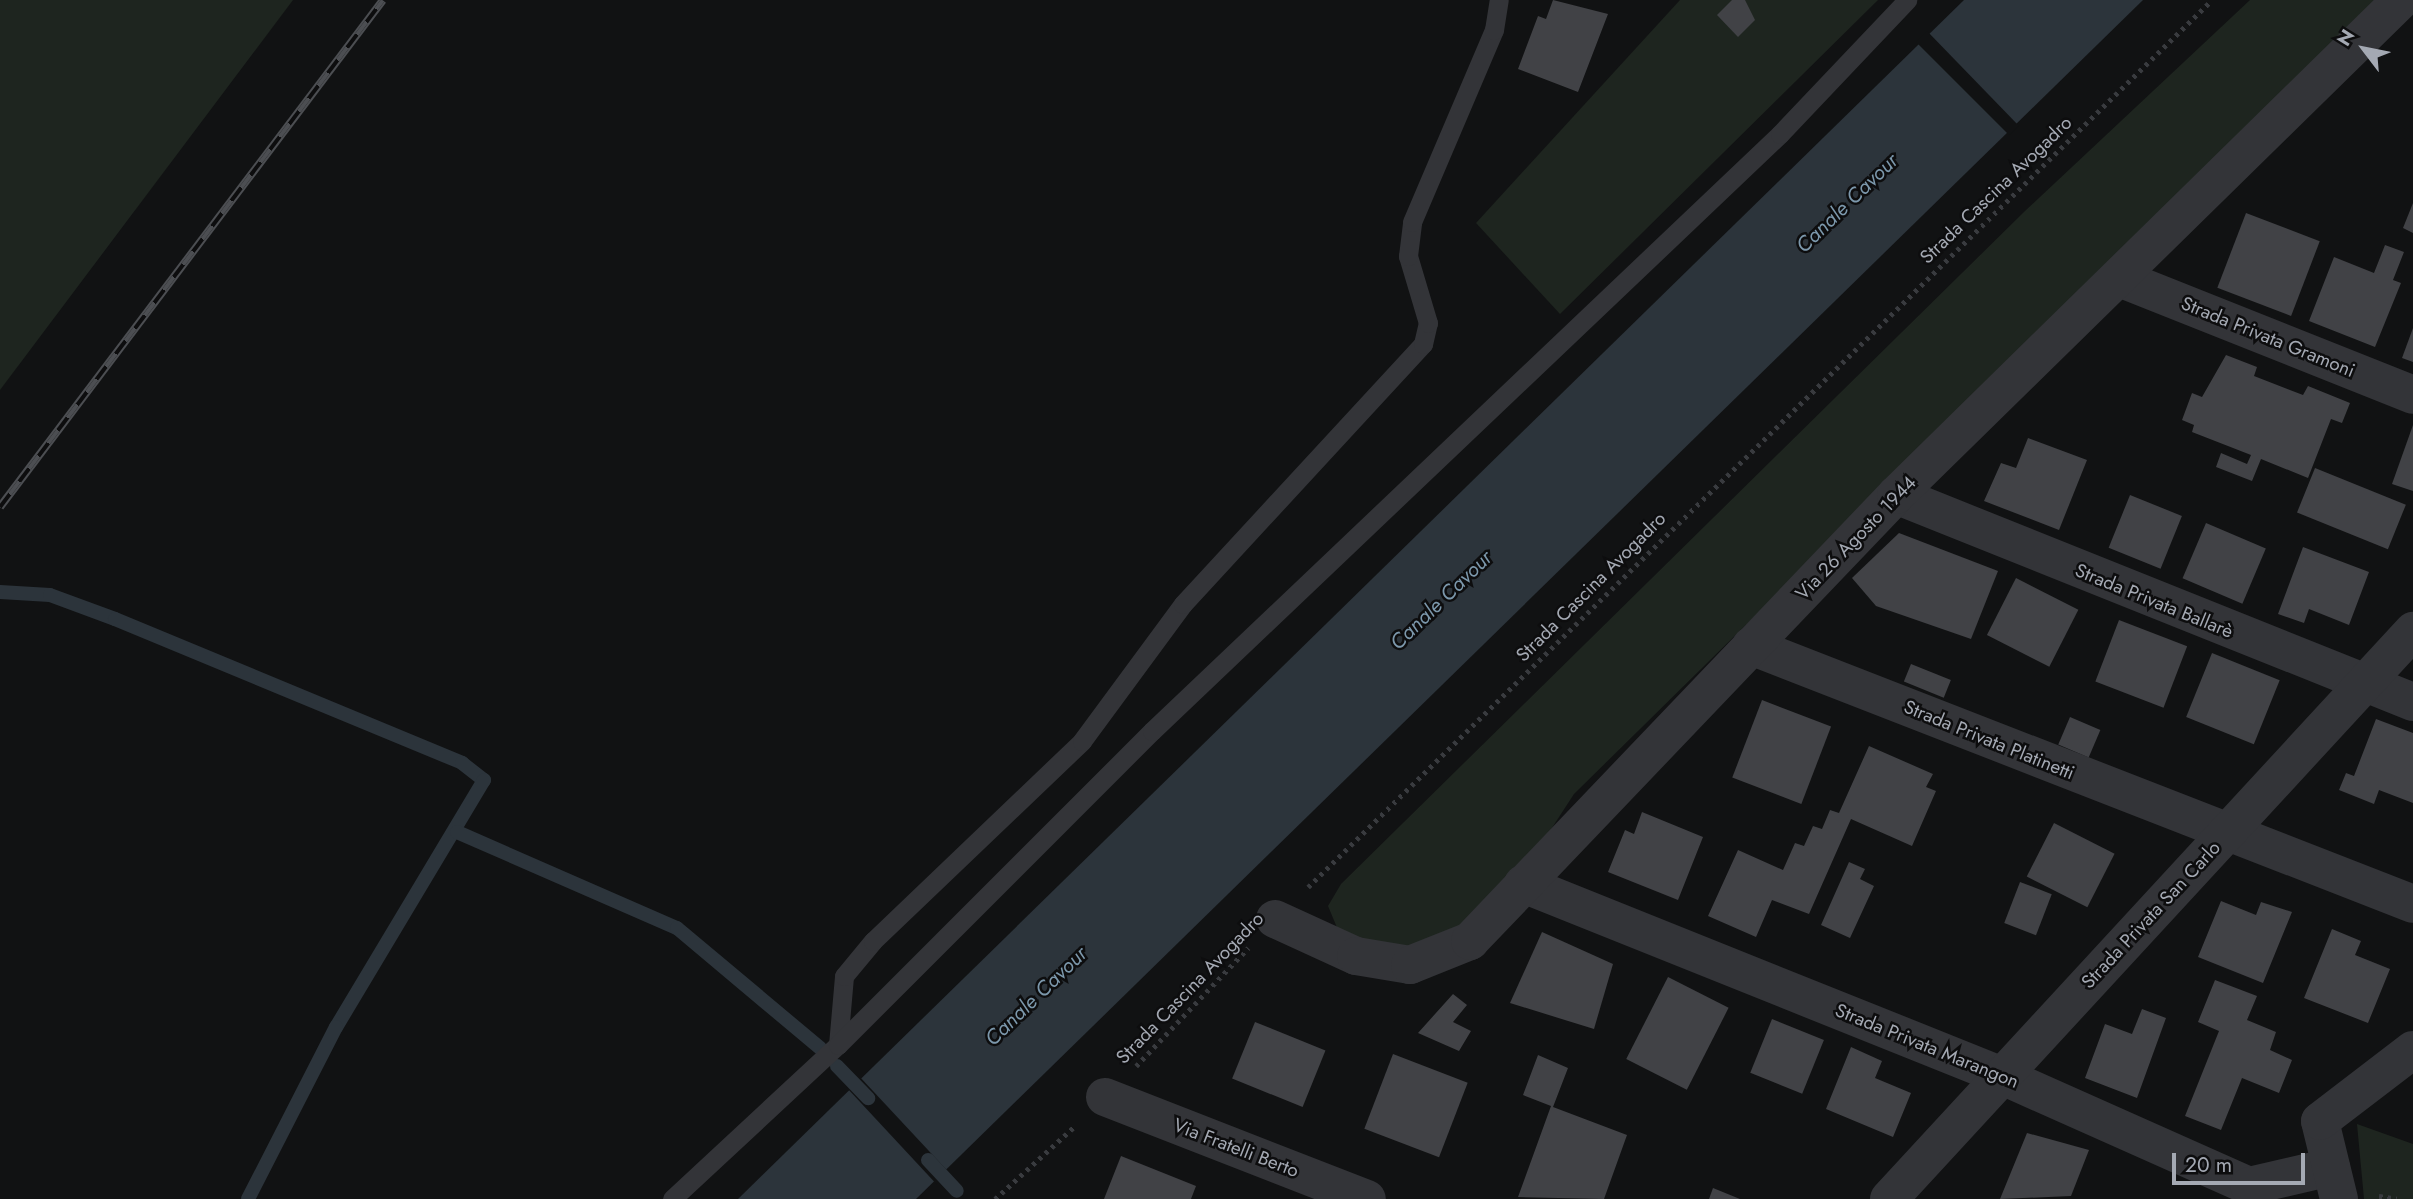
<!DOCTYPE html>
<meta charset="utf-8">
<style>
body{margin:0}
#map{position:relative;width:2413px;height:1199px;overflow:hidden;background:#111213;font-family:Jost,sans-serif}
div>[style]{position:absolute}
.green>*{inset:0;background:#1e251f}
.water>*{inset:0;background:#2c343b}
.pier>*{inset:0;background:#111213;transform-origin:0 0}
.stream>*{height:14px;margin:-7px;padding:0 7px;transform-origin:7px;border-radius:7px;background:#2c343b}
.building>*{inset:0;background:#414246;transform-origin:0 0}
.path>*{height:4.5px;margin-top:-2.25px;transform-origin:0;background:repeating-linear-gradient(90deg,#393b3f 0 3.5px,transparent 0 8.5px)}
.service>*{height:19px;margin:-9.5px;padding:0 9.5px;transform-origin:9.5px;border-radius:9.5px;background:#333438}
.minor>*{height:38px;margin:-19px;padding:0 19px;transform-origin:19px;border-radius:19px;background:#333438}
.rail>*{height:8px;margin-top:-4px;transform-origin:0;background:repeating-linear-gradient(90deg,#0d0d0e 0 16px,#4c4e52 0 32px);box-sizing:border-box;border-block:2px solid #4c4e52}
span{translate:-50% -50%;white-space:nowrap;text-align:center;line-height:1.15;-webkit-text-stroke:5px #0d0d0e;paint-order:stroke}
.street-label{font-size:19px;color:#a4a9b3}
.water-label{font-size:21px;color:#7c98ac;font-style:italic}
.north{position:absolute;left:2329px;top:14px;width:70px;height:70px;-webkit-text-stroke:5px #0d0d0e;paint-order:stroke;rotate:302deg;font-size:19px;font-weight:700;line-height:28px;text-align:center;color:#a4a9b3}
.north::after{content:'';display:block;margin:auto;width:24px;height:32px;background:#a4a9b3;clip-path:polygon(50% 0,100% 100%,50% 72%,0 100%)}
.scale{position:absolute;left:2172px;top:1153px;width:133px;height:32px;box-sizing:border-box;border:4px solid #a4a9b3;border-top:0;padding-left:9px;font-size:21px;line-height:24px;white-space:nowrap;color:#a4a9b3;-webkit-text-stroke:5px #0d0d0e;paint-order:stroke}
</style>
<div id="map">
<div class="green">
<div style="clip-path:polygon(0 0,293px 0,0 390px)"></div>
<div style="clip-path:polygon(1680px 0,1878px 0,1560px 314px,1476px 223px)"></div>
<div style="clip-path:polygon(2250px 0,2381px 0,1574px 794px,1533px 857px,1459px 926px,1433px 944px,1388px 948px,1338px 930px,1328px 906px,1341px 884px,2025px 211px)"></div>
<div style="clip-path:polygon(2357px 1124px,2413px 1144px,2413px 1199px,2364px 1199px)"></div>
</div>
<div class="water">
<div style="clip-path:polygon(1964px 0,2143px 0,916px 1199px,738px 1199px)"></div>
</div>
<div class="pier">
<div style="clip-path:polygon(1927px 31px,2019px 126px,2009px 135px,1916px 42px)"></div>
<div style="left:859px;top:1076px;width:132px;height:17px;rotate:47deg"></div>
</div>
<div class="stream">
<div style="left:0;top:592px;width:50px;rotate:3.4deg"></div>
<div style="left:50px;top:595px;width:69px;rotate:20.3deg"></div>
<div style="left:115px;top:619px;width:376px;rotate:22.5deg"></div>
<div style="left:462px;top:763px;width:28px;rotate:38deg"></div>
<div style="left:484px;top:780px;width:288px;rotate:120.9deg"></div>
<div style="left:336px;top:1027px;width:193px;rotate:117.1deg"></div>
<div style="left:457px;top:832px;width:240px;rotate:23.6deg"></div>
<div style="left:677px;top:928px;width:187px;rotate:40deg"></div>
<div style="left:837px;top:1066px;width:45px;rotate:45.9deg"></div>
<div style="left:928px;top:1160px;width:42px;rotate:46.9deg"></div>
</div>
<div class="building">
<div style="clip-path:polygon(1553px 0,1608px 14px,1578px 92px,1518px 69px,1538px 16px,1546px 19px)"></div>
<div style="clip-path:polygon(1732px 0,1745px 0,1755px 20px,1738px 37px,1717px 15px)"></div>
<div style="clip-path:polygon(2413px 203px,2413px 233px,2403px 228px)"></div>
<div style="left:2246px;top:213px;width:79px;height:80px;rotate:21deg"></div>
<div style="clip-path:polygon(2385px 245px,2404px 252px,2393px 280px,2401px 283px,2375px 347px,2309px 321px,2334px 257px,2374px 273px)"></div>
<div style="clip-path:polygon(2413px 328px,2413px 362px,2402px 358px)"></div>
<div style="clip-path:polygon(2226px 355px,2257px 367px,2254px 376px,2303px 395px,2308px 386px,2350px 403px,2342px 423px,2331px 419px,2308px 478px,2261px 459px,2252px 481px,2216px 467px,2221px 453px,2247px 464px,2251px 455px,2192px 432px,2194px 425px,2182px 420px,2192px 393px,2202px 397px)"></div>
<div style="clip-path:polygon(2413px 425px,2413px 491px,2392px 484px)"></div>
<div style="clip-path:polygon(2028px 438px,2087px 460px,2059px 530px,1984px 501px,2001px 463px,2016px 468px)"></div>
<div style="left:2315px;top:468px;width:98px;height:48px;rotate:22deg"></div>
<div style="left:2130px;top:495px;width:56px;height:57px;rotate:22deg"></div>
<div style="left:2206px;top:523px;width:65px;height:60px;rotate:23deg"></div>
<div style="clip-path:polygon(1899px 533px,1998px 571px,1971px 639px,1876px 606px,1852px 578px)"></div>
<div style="clip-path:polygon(2303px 547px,2369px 572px,2349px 625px,2309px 609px,2304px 623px,2278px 614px)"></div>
<div style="left:2016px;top:578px;width:70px;height:64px;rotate:27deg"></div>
<div style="left:2119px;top:620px;width:73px;height:66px;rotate:21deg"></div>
<div style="left:2212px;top:653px;width:73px;height:69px;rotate:22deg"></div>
<div style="left:1911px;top:664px;width:43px;height:19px;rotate:22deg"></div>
<div style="left:1762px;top:700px;width:74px;height:83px;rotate:21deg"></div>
<div style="left:2070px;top:717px;width:33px;height:30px;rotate:23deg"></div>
<div style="clip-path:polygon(2376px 719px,2413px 733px,2413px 803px,2379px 790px,2374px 804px,2339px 790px,2346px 773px,2354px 776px)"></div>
<div style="clip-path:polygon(1869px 746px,1933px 774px,1926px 787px,1936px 791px,1912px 846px,1851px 819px,1809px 914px,1772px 900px,1756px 937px,1708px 916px,1738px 850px,1783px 870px,1795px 843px,1804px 846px,1813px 826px,1822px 829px,1830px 810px,1839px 813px)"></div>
<div style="clip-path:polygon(1642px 812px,1703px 837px,1678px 900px,1608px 872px,1625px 830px,1634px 834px)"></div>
<div style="left:2054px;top:823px;width:68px;height:60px;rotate:27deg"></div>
<div style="clip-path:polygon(1849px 862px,1865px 869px,1860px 879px,1874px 886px,1850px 938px,1821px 925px)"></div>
<div style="left:2020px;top:882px;width:34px;height:44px;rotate:21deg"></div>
<div style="clip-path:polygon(2221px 901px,2256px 915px,2261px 902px,2292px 912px,2263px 983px,2198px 957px)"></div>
<div style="clip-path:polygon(2332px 929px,2361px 941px,2355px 955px,2390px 969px,2368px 1023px,2304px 998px)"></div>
<div style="clip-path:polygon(1542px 932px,1613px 964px,1594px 1029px,1510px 1003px)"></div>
<div style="left:1668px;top:977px;width:68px;height:92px;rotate:27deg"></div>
<div style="clip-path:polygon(2215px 980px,2257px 996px,2247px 1020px,2276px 1032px,2270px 1050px,2292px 1060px,2279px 1093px,2242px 1078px,2221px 1130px,2185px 1116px,2219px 1031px,2198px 1022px)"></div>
<div style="clip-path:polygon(1453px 994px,1467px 1005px,1453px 1022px,1471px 1031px,1459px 1051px,1418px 1033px)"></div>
<div style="clip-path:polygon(2142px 1009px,2166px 1018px,2137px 1098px,2085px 1078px,2105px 1024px,2132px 1034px)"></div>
<div style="left:1772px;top:1019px;width:56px;height:58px;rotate:22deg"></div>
<div style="left:1255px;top:1022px;width:76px;height:61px;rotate:22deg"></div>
<div style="clip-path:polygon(1851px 1047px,1882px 1061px,1875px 1078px,1911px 1093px,1893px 1137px,1826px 1109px)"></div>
<div style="left:1393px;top:1054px;width:80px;height:80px;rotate:21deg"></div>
<div style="clip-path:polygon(1538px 1055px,1568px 1068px,1553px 1107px,1627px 1135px,1604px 1199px,1518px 1197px,1551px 1106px,1523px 1095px)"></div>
<div style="clip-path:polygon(2027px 1133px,2089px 1150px,2071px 1196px,2000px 1199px)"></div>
<div style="clip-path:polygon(1121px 1156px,1196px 1186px,1191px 1199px,1104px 1199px)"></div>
<div style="clip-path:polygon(1713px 1188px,1740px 1199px,1709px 1199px)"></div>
</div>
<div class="path">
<div style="left:1308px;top:887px;width:1266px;rotate:-44.46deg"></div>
<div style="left:1136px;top:1066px;width:163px;rotate:-46.5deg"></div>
<div style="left:2379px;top:1196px;width:18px;rotate:9deg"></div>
<div style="left:995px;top:1199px;width:108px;rotate:-42.4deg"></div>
</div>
<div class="service">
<div style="left:838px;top:1045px;width:69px;rotate:-85deg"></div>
<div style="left:844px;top:976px;width:45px;rotate:-50.4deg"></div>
<div style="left:873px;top:941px;width:289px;rotate:-43.7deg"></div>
<div style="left:1082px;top:741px;width:170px;rotate:-53.6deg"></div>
<div style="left:1183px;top:604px;width:354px;rotate:-47.3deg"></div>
<div style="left:1423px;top:344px;width:22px;rotate:-77deg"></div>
<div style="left:1428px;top:323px;width:70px;rotate:-106.6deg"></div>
<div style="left:1408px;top:256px;width:34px;rotate:-83deg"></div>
<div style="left:1412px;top:222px;width:209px;rotate:-66.9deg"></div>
<div style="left:1494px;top:30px;width:30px;rotate:-81deg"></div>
<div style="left:672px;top:1199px;width:226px;rotate:-42.9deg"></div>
<div style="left:838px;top:1045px;width:444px;rotate:-45deg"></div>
<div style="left:1152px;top:731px;width:866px;rotate:-43.55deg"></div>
<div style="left:1780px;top:134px;width:185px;rotate:-46.5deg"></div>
</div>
<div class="minor">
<div style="left:2122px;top:279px;width:313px;rotate:21.7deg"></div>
<div style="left:1896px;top:495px;width:557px;rotate:21.82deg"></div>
<div style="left:1751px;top:646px;width:710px;rotate:21.29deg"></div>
<div style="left:1523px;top:884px;width:514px;rotate:21.82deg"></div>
<div style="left:2000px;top:1075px;width:273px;rotate:24deg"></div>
<div style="left:2249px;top:1186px;width:84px;rotate:-13deg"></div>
<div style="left:1275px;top:919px;width:89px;rotate:24.6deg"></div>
<div style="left:1356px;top:956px;width:55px;rotate:9.5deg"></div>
<div style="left:1410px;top:965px;width:65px;rotate:-21.8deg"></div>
<div style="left:1470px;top:941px;width:617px;rotate:-46.31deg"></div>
<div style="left:1896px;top:495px;width:707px;rotate:-44.43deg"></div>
<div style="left:1105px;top:1097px;width:281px;rotate:21.3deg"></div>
<div style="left:1889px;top:1199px;width:773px;rotate:-47.31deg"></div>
<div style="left:2339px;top:1199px;width:80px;rotate:-103.7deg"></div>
<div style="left:2320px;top:1121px;width:117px;rotate:-37.4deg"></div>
</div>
<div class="rail">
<div style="left:0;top:507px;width:635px;rotate:-52.93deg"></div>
</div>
<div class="street-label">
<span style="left:1996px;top:190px;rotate:-44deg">Strada Cascina Avogadro</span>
<span style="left:2268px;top:337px;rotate:22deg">Strada Privata Gramoni</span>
<span style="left:1856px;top:538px;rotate:-46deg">Via 26 Agosto 1944</span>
<span style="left:1591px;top:587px;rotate:-45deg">Strada Cascina Avogadro</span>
<span style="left:2154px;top:601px;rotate:22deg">Strada Privata Ballarè</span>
<span style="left:1989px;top:740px;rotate:22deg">Strada Privata Platinetti</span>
<span style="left:2151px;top:915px;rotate:-47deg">Strada Privata San Carlo</span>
<span style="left:1190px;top:988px;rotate:-46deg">Strada Cascina Avogadro</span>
<span style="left:1927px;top:1046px;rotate:22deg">Strada Privata Marangon</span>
<span style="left:1236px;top:1148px;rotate:21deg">Via Fratelli Berto</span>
</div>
<div class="water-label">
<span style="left:1847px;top:203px;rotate:-44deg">Canale Cavour</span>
<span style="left:1441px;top:600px;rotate:-44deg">Canale Cavour</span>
<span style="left:1036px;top:996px;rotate:-44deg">Canale Cavour</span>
</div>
<div class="north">N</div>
<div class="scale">20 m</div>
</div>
